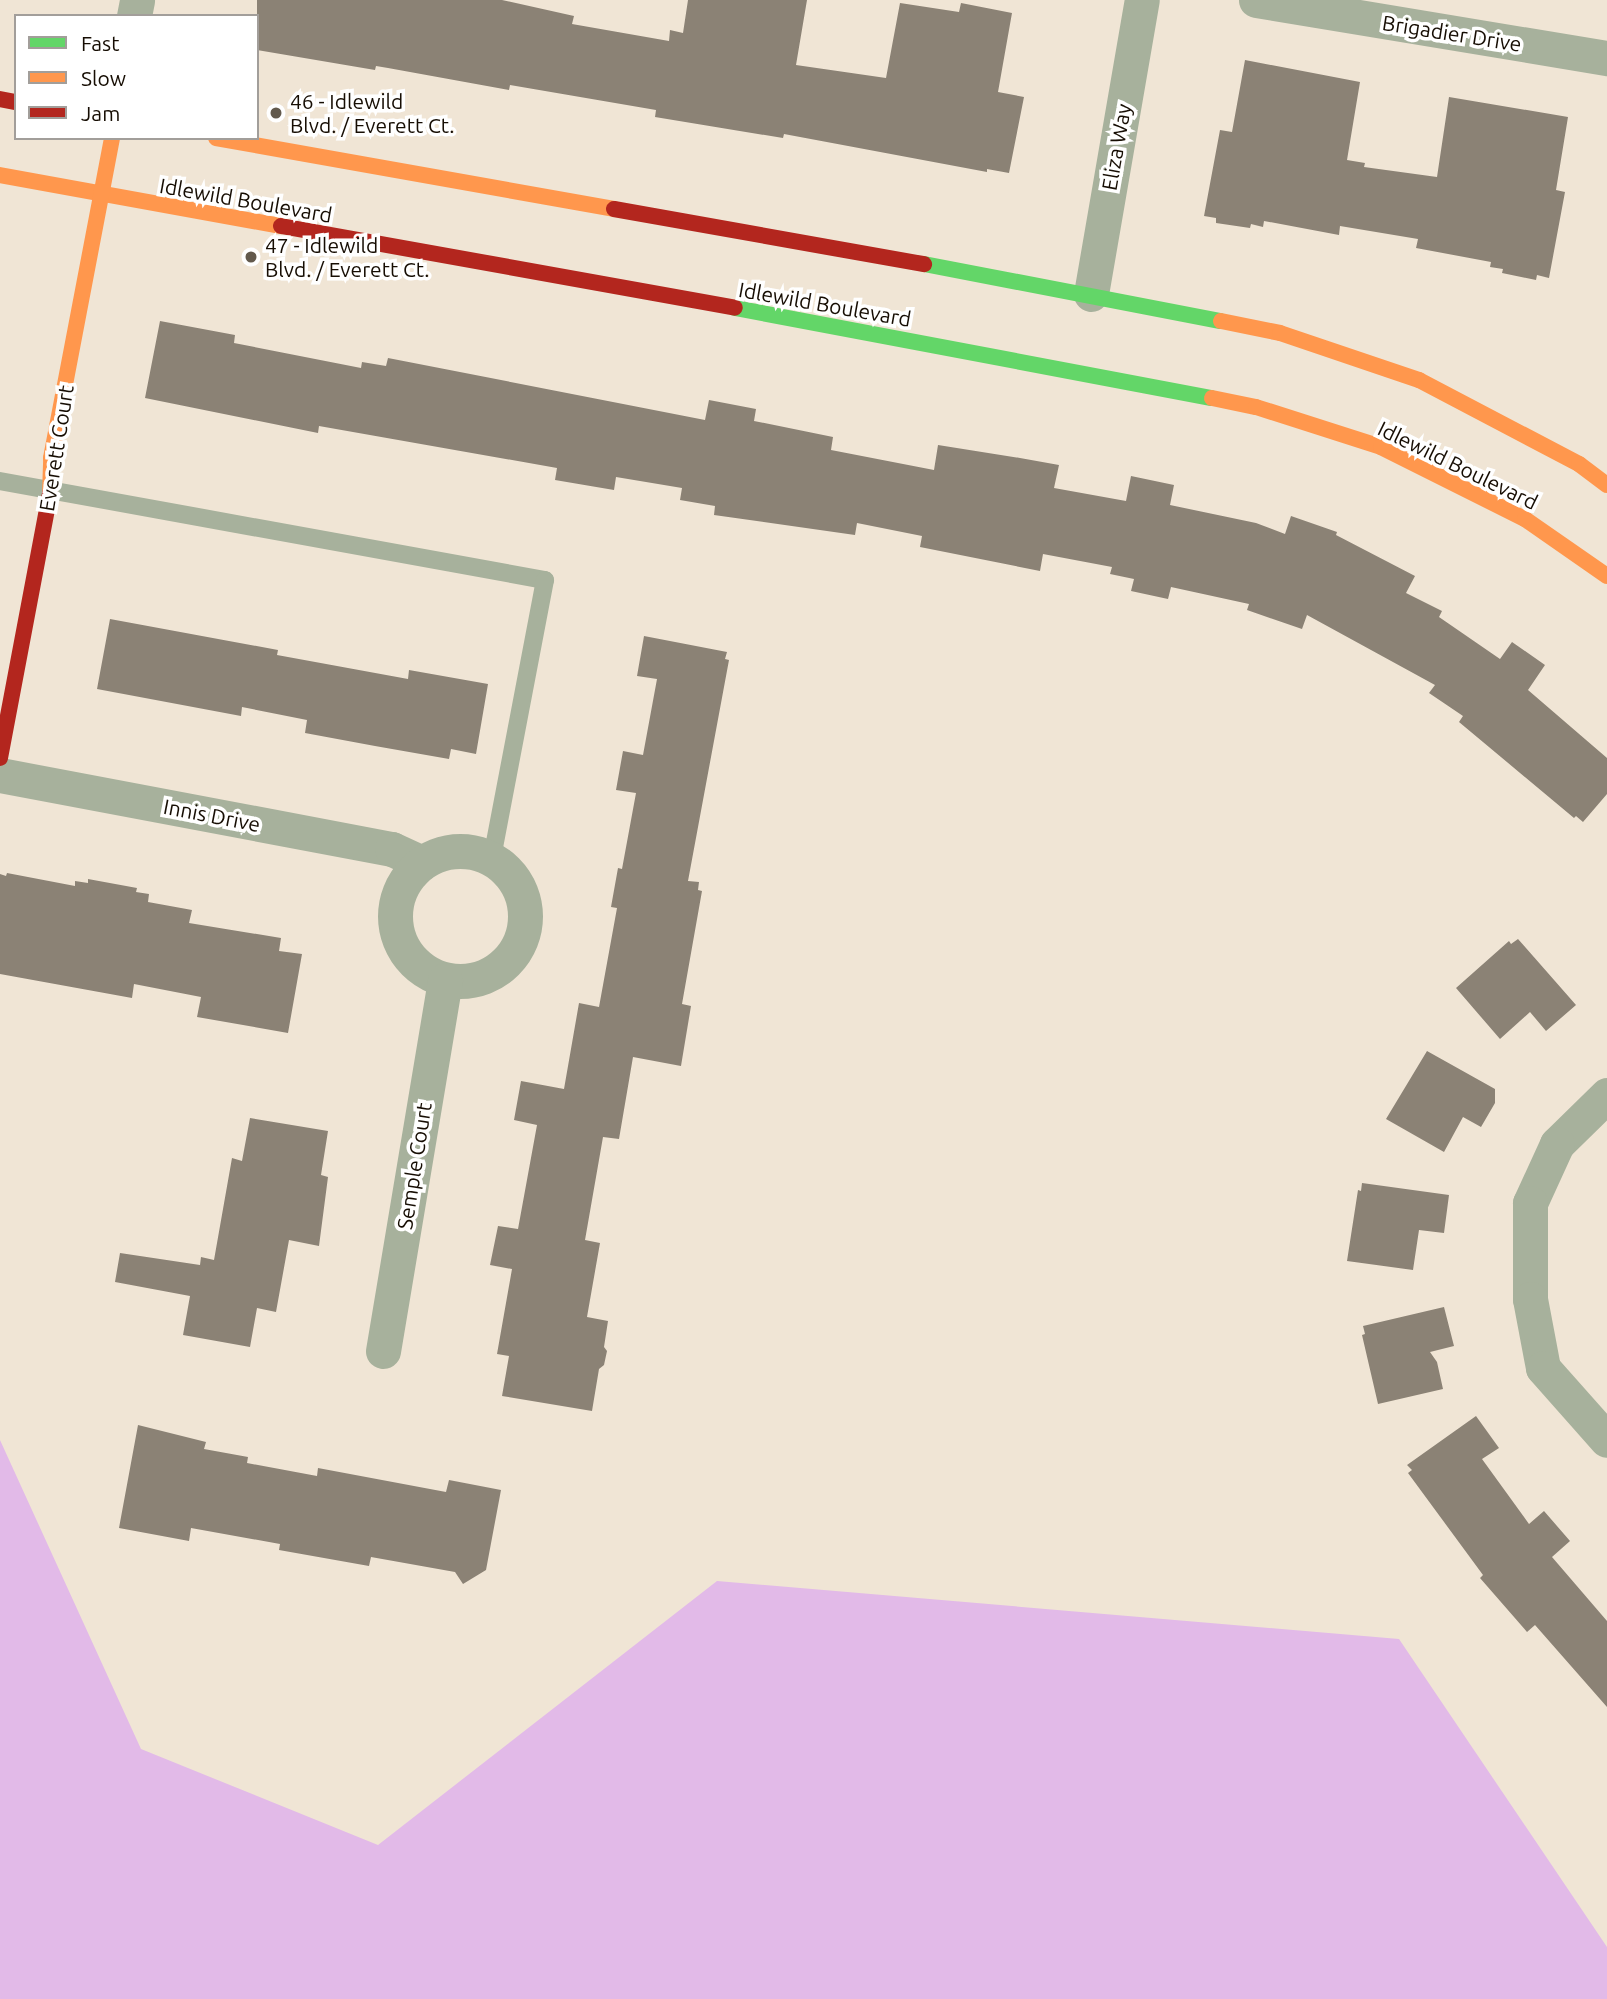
<!DOCTYPE html>
<style>
body{margin:0}
#map{position:relative;width:1607px;height:1999px;overflow:hidden;background:#f0e5d5;font-family:Ubuntu,sans-serif}
div>[style]{position:absolute}
.forest>*{inset:0;background:#e2bae8}
.building>*{inset:0;background:#8b8275}
.lane>*{height:18px;margin:-9px;padding:0 9px;transform-origin:9px;border-radius:9px;background:#a7b19c}
.street>*{height:35px;margin:-17.5px;padding:0 17.5px;transform-origin:17.5px;border-radius:17.5px;background:#a7b19c}
.street>.ring{margin:-17.5px;padding:0;box-sizing:content-box;background:none;border:35px solid #a7b19c;border-radius:50%}
.fast>*{height:16px;margin:-8px;padding:0 8px;transform-origin:8px;border-radius:8px;background:#63d668}
.slow>*{height:16px;margin:-8px;padding:0 8px;transform-origin:8px;border-radius:8px;background:#ff974d}
.jam>*{height:16px;margin:-8px;padding:0 8px;transform-origin:8px;border-radius:8px;background:#b3261e}
.dots>*{width:19px;height:19px;translate:-50% -50%;box-sizing:border-box;border:4px solid #fff;border-radius:50%}
span{translate:-50% -50%;white-space:nowrap;text-align:center;line-height:1.15;-webkit-text-stroke:7px #fff;paint-order:stroke}
.street-label{font-size:21px;color:#160d03}
.poi-label{font-size:21px;color:#160d03}
.left{translate:0 -50%;text-align:left}
.legend{position:absolute;left:14px;top:14px;width:245px;height:126px;box-sizing:border-box;background:#fff;border:2px solid #a29e9a;margin:0;padding:9px 12px;list-style:none;font-size:21px;color:#160d03}
.legend li{display:flex;align-items:center;gap:14px;height:35px}
.legend b{width:35px;border:2px solid #a29e9a}
</style>
<div id="map">
<div class="forest">
<div style="clip-path:polygon(0 1440px,141px 1749px,378px 1845px,717px 1581px,1399px 1639px,1607px 1947px,1607px 1999px,0 1999px)"></div>
</div>
<div class="building">
<div style="clip-path:polygon(257px 0,502px 0,574px 16px,572px 24px,669px 41px,670px 30px,683px 33px,688px 0,807px 0,796px 65px,886px 78px,900px 3px,959px 12px,961px 3px,1012px 13px,998px 92px,1024px 97px,1009px 173px,987px 169px,987px 172px,784px 134px,783px 138px,655px 117px,656px 110px,510px 85px,509px 90px,388px 68px,376px 66px,375px 70px,257px 50px)"></div>
<div style="clip-path:polygon(1245px 60px,1360px 82px,1347px 160px,1365px 163px,1364px 167px,1437px 177px,1449px 97px,1568px 117px,1556px 190px,1565px 192px,1549px 278px,1537px 275px,1536px 280px,1502px 273px,1503px 269px,1490px 267px,1491px 262px,1416px 248px,1418px 239px,1340px 226px,1339px 235px,1264px 221px,1263px 227px,1251px 224px,1250px 228px,1216px 223px,1216px 218px,1204px 216px,1220px 130px,1232px 132px)"></div>
<div style="clip-path:polygon(160px 321px,235px 335px,234px 343px,361px 368px,362px 362px,386px 366px,388px 358px,705px 420px,709px 400px,756px 409px,754px 421px,833px 437px,831px 450px,934px 470px,938px 445px,1020px 458px,1059px 465px,1054px 488px,1126px 501px,1131px 476px,1174px 485px,1170px 505px,1256px 523px,1285px 534px,1291px 516px,1337px 532px,1336px 535px,1415px 576px,1406px 593px,1442px 611px,1439px 617px,1500px 659px,1512px 642px,1545px 665px,1528px 690px,1607px 758px,1607px 794px,1583px 822px,1576px 816px,1574px 818px,1459px 722px,1463px 716px,1429px 693px,1435px 685px,1307px 615px,1302px 629px,1247px 610px,1249px 604px,1171px 587px,1168px 599px,1131px 591px,1134px 579px,1110px 574px,1112px 567px,1043px 554px,1040px 571px,920px 547px,922px 536px,857px 523px,855px 535px,714px 515px,715px 506px,680px 500px,682px 488px,616px 477px,614px 490px,555px 480px,557px 468px,319px 426px,318px 433px,145px 398px)"></div>
<div style="clip-path:polygon(110px 619px,278px 650px,277px 655px,408px 679px,409px 670px,488px 684px,476px 754px,451px 749px,449px 759px,375px 746px,305px 733px,307px 720px,242px 707px,241px 716px,97px 689px)"></div>
<div style="clip-path:polygon(644px 636px,727px 652px,725px 659px,729px 660px,688px 881px,699px 882px,698px 890px,702px 891px,682px 1004px,691px 1006px,681px 1066px,633px 1057px,619px 1139px,603px 1137px,585px 1240px,600px 1243px,587px 1317px,608px 1321px,604px 1347px,607px 1351px,604px 1365px,599px 1369px,592px 1411px,502px 1396px,509px 1356px,497px 1354px,512px 1269px,490px 1265px,498px 1226px,518px 1229px,537px 1125px,514px 1120px,521px 1081px,564px 1089px,579px 1003px,599px 1007px,617px 908px,611px 907px,618px 868px,622px 869px,636px 793px,616px 790px,623px 751px,643px 755px,657px 679px,637px 676px)"></div>
<div style="clip-path:polygon(7px 873px,75px 886px,75px 881px,88px 883px,88px 879px,137px 888px,136px 892px,149px 894px,148px 902px,192px 910px,189px 923px,281px 938px,279px 951px,302px 954px,288px 1033px,197px 1017px,201px 997px,134px 984px,132px 998px,0 974px,0 874px,6px 876px)"></div>
<div style="clip-path:polygon(1518px 939px,1576px 1005px,1546px 1031px,1530px 1012px,1500px 1039px,1456px 988px,1509px 941px,1511px 944px)"></div>
<div style="clip-path:polygon(1427px 1051px,1495px 1089px,1495px 1103px,1481px 1127px,1463px 1117px,1444px 1152px,1386px 1119px)"></div>
<div style="clip-path:polygon(250px 1118px,328px 1131px,321px 1175px,328px 1177px,319px 1246px,289px 1240px,276px 1312px,257px 1308px,250px 1347px,183px 1335px,190px 1296px,115px 1282px,120px 1253px,200px 1265px,201px 1257px,214px 1260px,232px 1158px,242px 1161px)"></div>
<div style="clip-path:polygon(1362px 1183px,1449px 1195px,1444px 1233px,1419px 1230px,1413px 1270px,1347px 1261px,1358px 1190px,1361px 1191px)"></div>
<div style="clip-path:polygon(1444px 1307px,1454px 1346px,1430px 1352px,1437px 1362px,1443px 1389px,1378px 1404px,1362px 1335px,1365px 1334px,1363px 1326px)"></div>
<div style="clip-path:polygon(1476px 1416px,1499px 1448px,1482px 1459px,1529px 1524px,1544px 1511px,1570px 1541px,1552px 1557px,1607px 1621px,1607px 1707px,1535px 1625px,1527px 1632px,1480px 1578px,1483px 1575px,1408px 1473px,1412px 1470px,1407px 1465px)"></div>
<div style="clip-path:polygon(138px 1425px,206px 1442px,204px 1449px,248px 1457px,247px 1463px,317px 1476px,318px 1468px,446px 1492px,449px 1480px,501px 1490px,486px 1570px,463px 1584px,455px 1572px,371px 1557px,369px 1566px,279px 1550px,280px 1544px,191px 1528px,189px 1541px,119px 1528px)"></div>
</div>
<div class="lane">
<div style="left:0;top:481px;width:554px;rotate:10.3deg"></div>
<div style="left:545px;top:580px;width:284px;rotate:100.8deg"></div>
</div>
<div class="street">
<div style="left:1256px;top:0;width:356px;rotate:9.4deg"></div>
<div style="left:134px;top:16px;width:16px;rotate:-79deg"></div>
<div style="left:1091px;top:294px;width:298px;rotate:-80.2deg"></div>
<div style="left:0;top:775px;width:399px;rotate:10.7deg"></div>
<div style="left:392px;top:849px;width:33px;rotate:25deg"></div>
<div class="ring" style="left:395px;top:851px;width:95px;height:95px"></div>
<div style="left:1607px;top:1095px;width:70px;rotate:135.6deg"></div>
<div style="left:1557px;top:1144px;width:65px;rotate:114.6deg"></div>
<div style="left:1530px;top:1203px;width:96px;rotate:90deg"></div>
<div style="left:1530px;top:1299px;width:70px;rotate:79.3deg"></div>
<div style="left:1543px;top:1368px;width:96px;rotate:48.4deg"></div>
<div style="left:383px;top:1351px;width:376px;rotate:-80.5deg"></div>
</div>
<div class="fast">
<div style="left:924px;top:264px;width:302px;rotate:10.9deg"></div>
<div style="left:735px;top:308px;width:485px;rotate:10.7deg"></div>
</div>
<div class="slow">
<div style="left:216px;top:138px;width:404px;rotate:10.1deg"></div>
<div style="left:0;top:175px;width:286px;rotate:10.3deg"></div>
<div style="left:1221px;top:321px;width:60px;rotate:11.5deg"></div>
<div style="left:1280px;top:333px;width:147px;rotate:18.7deg"></div>
<div style="left:1419px;top:380px;width:181px;rotate:27.7deg"></div>
<div style="left:1579px;top:464px;width:35px;rotate:37deg"></div>
<div style="left:1212px;top:398px;width:45px;rotate:11.6deg"></div>
<div style="left:1256px;top:407px;width:131px;rotate:17.7deg"></div>
<div style="left:1381px;top:447px;width:161px;rotate:26.6deg"></div>
<div style="left:1525px;top:519px;width:100px;rotate:34.8deg"></div>
<div style="left:50px;top:493px;width:35px;rotate:-88deg"></div>
<div style="left:51px;top:458px;width:326px;rotate:-79.2deg"></div>
</div>
<div class="jam">
<div style="left:0;top:99px;width:16px;rotate:11deg"></div>
<div style="left:614px;top:209px;width:315px;rotate:10.1deg"></div>
<div style="left:281px;top:226px;width:461px;rotate:10.2deg"></div>
<div style="left:0;top:758px;width:270px;rotate:-79.3deg"></div>
</div>
<div class="dots">
<div style="left:276px;top:113px;background:#62594c"></div>
<div style="left:251px;top:257px;background:#62594c"></div>
</div>
<div class="street-label">
<span style="left:1452px;top:33px;rotate:9deg">Brigadier Drive</span>
<span style="left:1116px;top:147px;rotate:-80deg">Eliza Way</span>
<span style="left:246px;top:200px;rotate:10deg">Idlewild Boulevard</span>
<span style="left:825px;top:304px;rotate:10deg">Idlewild Boulevard</span>
<span style="left:56px;top:448px;rotate:-81deg">Everett Court</span>
<span style="left:1458px;top:465px;rotate:26deg">Idlewild Boulevard</span>
<span style="left:212px;top:815px;rotate:11deg">Innis Drive</span>
<span style="left:414px;top:1166px;rotate:-81deg">Semple Court</span>
</div>
<div class="poi-label">
<span class="left" style="left:290px;top:113px">46 - Idlewild<br>Blvd. / Everett Ct.</span>
<span class="left" style="left:265px;top:257px">47 - Idlewild<br>Blvd. / Everett Ct.</span>
</div>
<ul class="legend">
<li><b style="height:9px;background:#63d668"></b>Fast</li>
<li><b style="height:9px;background:#ff974d"></b>Slow</li>
<li><b style="height:9px;background:#b3261e"></b>Jam</li>
</ul>
</div>
